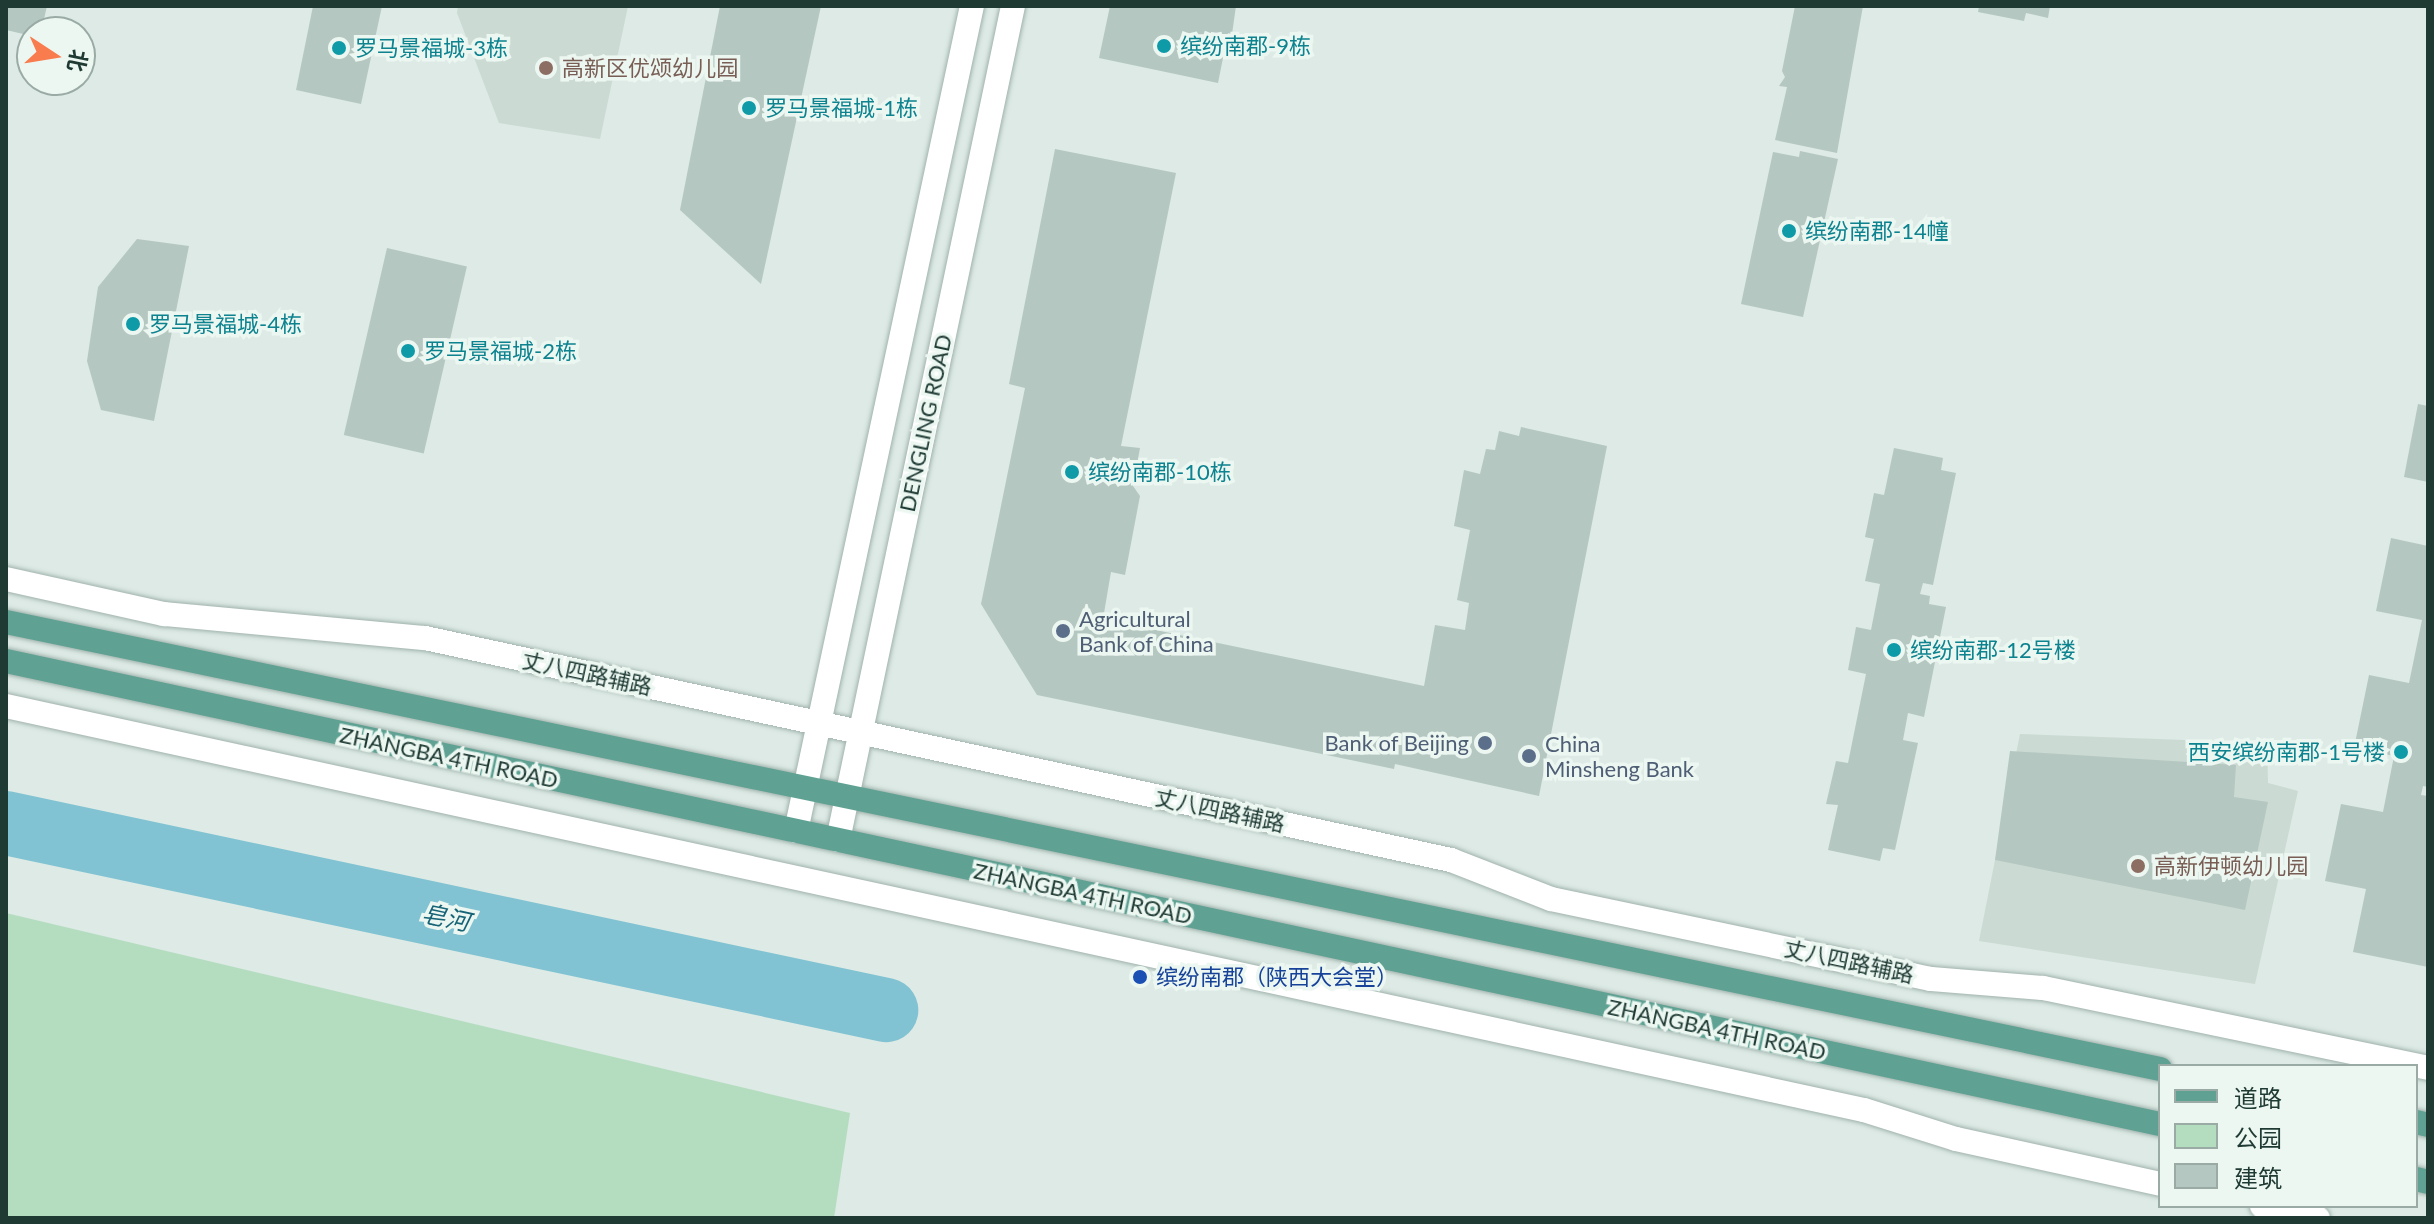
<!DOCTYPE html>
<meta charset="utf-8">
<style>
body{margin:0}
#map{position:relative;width:2434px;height:1224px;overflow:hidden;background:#ddeae5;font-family:Lato,"Noto Sans SC",sans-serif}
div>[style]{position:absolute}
.built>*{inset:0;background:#cbdad3}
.green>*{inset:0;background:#b4ddc0}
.river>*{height:64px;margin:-32px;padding:0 32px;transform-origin:32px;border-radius:32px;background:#81c3d2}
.building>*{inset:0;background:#b5c7c1;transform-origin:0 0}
.roads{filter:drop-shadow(0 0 2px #a0b2ac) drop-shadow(0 0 2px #a0b2ac)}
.minor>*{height:24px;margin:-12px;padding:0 12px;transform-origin:12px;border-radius:12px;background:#fff}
.major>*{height:24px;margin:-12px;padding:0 12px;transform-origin:12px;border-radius:12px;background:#5fa293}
.dots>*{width:22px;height:22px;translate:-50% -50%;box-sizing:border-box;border:4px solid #edf7f2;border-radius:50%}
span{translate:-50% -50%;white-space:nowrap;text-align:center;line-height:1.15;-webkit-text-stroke:7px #edf7f2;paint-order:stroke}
.culture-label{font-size:22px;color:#0d838f}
.left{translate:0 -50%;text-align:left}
.right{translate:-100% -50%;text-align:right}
.education-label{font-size:22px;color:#785e54}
.street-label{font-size:22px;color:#1e3a33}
.service-label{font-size:22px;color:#4e5e75}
.transit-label{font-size:22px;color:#164399}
.water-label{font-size:24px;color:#176477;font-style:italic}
.frame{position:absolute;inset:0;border:8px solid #1e3a33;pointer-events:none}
.legend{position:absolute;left:2158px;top:1064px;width:260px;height:144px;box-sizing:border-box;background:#edf7f2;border:2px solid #9aaba6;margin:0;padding:10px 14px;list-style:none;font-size:24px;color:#1e3a33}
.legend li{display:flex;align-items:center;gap:16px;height:40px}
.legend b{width:40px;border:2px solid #9aaba6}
.north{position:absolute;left:16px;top:16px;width:80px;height:80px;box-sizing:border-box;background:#edf7f2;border:2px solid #9aaba6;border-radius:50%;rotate:102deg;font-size:22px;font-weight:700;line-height:32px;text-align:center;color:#1e3a33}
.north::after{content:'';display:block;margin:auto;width:28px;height:36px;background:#f87c4d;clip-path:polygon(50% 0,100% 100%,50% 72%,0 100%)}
</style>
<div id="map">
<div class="built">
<div style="clip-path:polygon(458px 6px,628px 6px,600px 139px,499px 123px,457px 13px)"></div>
<div style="clip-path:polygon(2020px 734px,2267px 743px,2268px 783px,2298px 791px,2255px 984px,1979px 941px)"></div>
</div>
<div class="green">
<div style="clip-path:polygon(6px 913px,850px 1113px,834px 1218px,6px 1218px)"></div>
</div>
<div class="river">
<div style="left:6px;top:823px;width:900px;rotate:12deg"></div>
</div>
<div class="building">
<div style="clip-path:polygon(6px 6px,47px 6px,41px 32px,32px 32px,32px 36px,6px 30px)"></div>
<div style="clip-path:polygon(313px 6px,382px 6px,361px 104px,296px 90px)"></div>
<div style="clip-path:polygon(720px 6px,821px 6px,761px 284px,680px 210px)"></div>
<div style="clip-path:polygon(1110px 6px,1236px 6px,1232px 34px,1228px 33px,1218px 83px,1099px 58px)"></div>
<div style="clip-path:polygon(1795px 6px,1863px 6px,1837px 153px,1775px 140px,1787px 87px,1779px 86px,1785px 77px,1782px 71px)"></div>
<div style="clip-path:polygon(1979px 6px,2050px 6px,2048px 18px,2026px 13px,2024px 21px,1978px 12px)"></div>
<div style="clip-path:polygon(1055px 149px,1176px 173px,1121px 446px,1140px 448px,1133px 486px,1140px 496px,1125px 575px,1111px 572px,1103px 619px,1424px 686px,1435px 625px,1465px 630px,1469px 603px,1457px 600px,1470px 530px,1454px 526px,1464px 470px,1480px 474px,1486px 449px,1495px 450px,1499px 431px,1519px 436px,1521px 427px,1607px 446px,1539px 796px,1395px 764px,1394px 769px,1037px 695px,981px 604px,1025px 388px,1009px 384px)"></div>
<div style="clip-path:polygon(1800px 151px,1838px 159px,1803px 317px,1741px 304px,1773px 152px,1799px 157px)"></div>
<div style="clip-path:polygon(137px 239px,189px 246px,154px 421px,101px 410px,87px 361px,98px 287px)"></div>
<div style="left:387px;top:248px;width:82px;height:192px;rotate:13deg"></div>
<div style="clip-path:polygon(2418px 404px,2428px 406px,2428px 482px,2404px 477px)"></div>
<div style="clip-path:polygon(1894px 448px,1943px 458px,1941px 470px,1956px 473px,1933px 585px,1923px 583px,1920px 594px,1930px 596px,1929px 604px,1946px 607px,1924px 717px,1908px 713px,1903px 740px,1918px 743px,1895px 850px,1883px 848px,1880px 861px,1828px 850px,1838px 805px,1826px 804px,1836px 761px,1848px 763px,1866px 674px,1848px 670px,1856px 627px,1871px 630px,1880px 584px,1865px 581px,1874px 539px,1865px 537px,1874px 493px,1884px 495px)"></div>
<div style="clip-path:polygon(2391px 538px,2428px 546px,2428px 787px,2423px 786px,2421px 795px,2428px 796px,2428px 967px,2353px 952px,2366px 889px,2325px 881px,2341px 804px,2383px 812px,2394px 756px,2354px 748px,2369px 675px,2409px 683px,2422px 620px,2376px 611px)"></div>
<div style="clip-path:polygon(2010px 751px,2236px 765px,2234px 797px,2268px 802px,2245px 910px,1995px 860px)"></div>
</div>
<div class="roads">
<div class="minor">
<div style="left:6px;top:579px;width:162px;rotate:12.5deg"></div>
<div style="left:164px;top:614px;width:262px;rotate:5.3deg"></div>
<div style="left:425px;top:638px;width:1050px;rotate:12.21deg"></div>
<div style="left:1451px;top:860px;width:107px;rotate:21.3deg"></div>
<div style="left:1551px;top:899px;width:388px;rotate:11.9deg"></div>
<div style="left:1931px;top:979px;width:112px;rotate:4.6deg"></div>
<div style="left:2043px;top:988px;width:393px;rotate:11.7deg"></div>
<div style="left:6px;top:706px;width:1901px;rotate:12.27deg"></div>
<div style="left:1864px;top:1110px;width:96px;rotate:17.5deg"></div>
<div style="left:1956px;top:1139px;width:209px;rotate:12.4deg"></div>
<div style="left:796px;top:831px;width:844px;rotate:-77.96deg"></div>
<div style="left:838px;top:840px;width:852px;rotate:-78.15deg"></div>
<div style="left:2262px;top:1206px;width:57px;rotate:12.1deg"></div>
</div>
<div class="major">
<div style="left:6px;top:622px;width:2200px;rotate:11.72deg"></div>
<div style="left:6px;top:661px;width:2203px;rotate:12.13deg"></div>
<div style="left:2416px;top:1122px;width:12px;rotate:14deg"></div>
<div style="left:2416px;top:1179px;width:12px;rotate:14deg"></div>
</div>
</div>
<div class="dots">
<div style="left:1164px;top:46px;background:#0f9aa8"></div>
<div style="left:339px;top:48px;background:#0f9aa8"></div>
<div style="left:546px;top:68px;background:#8d6e63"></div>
<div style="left:749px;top:108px;background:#0f9aa8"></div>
<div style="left:1789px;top:231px;background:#0f9aa8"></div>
<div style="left:133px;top:324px;background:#0f9aa8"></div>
<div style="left:408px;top:351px;background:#0f9aa8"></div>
<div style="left:1072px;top:472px;background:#0f9aa8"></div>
<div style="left:1063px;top:631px;background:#5c6f8a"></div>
<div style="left:1894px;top:650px;background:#0f9aa8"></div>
<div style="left:1485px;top:743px;background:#5c6f8a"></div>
<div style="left:2401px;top:752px;background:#0f9aa8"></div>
<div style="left:1529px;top:756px;background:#5c6f8a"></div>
<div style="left:2138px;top:866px;background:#8d6e63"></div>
<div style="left:1140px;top:977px;background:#1a4fb4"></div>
</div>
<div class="culture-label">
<span class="left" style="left:1180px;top:46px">缤纷南郡-9栋</span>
<span class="left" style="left:355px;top:48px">罗马景福城-3栋</span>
<span class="left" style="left:765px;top:108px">罗马景福城-1栋</span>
<span class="left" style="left:1805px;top:231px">缤纷南郡-14幢</span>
<span class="left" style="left:149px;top:324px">罗马景福城-4栋</span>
<span class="left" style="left:424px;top:351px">罗马景福城-2栋</span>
<span class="left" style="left:1088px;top:472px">缤纷南郡-10栋</span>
<span class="left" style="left:1910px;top:650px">缤纷南郡-12号楼</span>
<span class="right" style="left:2385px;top:752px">西安缤纷南郡-1号楼</span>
</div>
<div class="education-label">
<span class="left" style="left:562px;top:68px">高新区优颂幼儿园</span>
<span class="left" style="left:2154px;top:866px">高新伊顿幼儿园</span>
</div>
<div class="street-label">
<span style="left:925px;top:423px;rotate:-78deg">DENGLING ROAD</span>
<span style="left:587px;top:673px;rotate:12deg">丈八四路辅路</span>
<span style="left:449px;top:757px;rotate:12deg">ZHANGBA 4TH ROAD</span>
<span style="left:1220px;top:810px;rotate:12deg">丈八四路辅路</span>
<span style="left:1083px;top:893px;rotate:12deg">ZHANGBA 4TH ROAD</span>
<span style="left:1849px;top:961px;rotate:12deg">丈八四路辅路</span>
<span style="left:1717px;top:1029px;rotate:12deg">ZHANGBA 4TH ROAD</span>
</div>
<div class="service-label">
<span class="left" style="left:1079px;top:631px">Agricultural<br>Bank of China</span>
<span class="right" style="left:1469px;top:743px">Bank of Beijing</span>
<span class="left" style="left:1545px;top:756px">China<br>Minsheng Bank</span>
</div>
<div class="transit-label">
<span class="left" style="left:1156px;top:977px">缤纷南郡（陕西大会堂）</span>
</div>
<div class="water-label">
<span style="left:446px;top:917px;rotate:12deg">皂河</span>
</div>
<div class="frame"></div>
<ul class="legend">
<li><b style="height:10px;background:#5fa293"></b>道路</li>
<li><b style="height:22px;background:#b4ddc0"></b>公园</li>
<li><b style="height:22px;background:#b5c7c1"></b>建筑</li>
</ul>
<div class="north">北</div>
</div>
